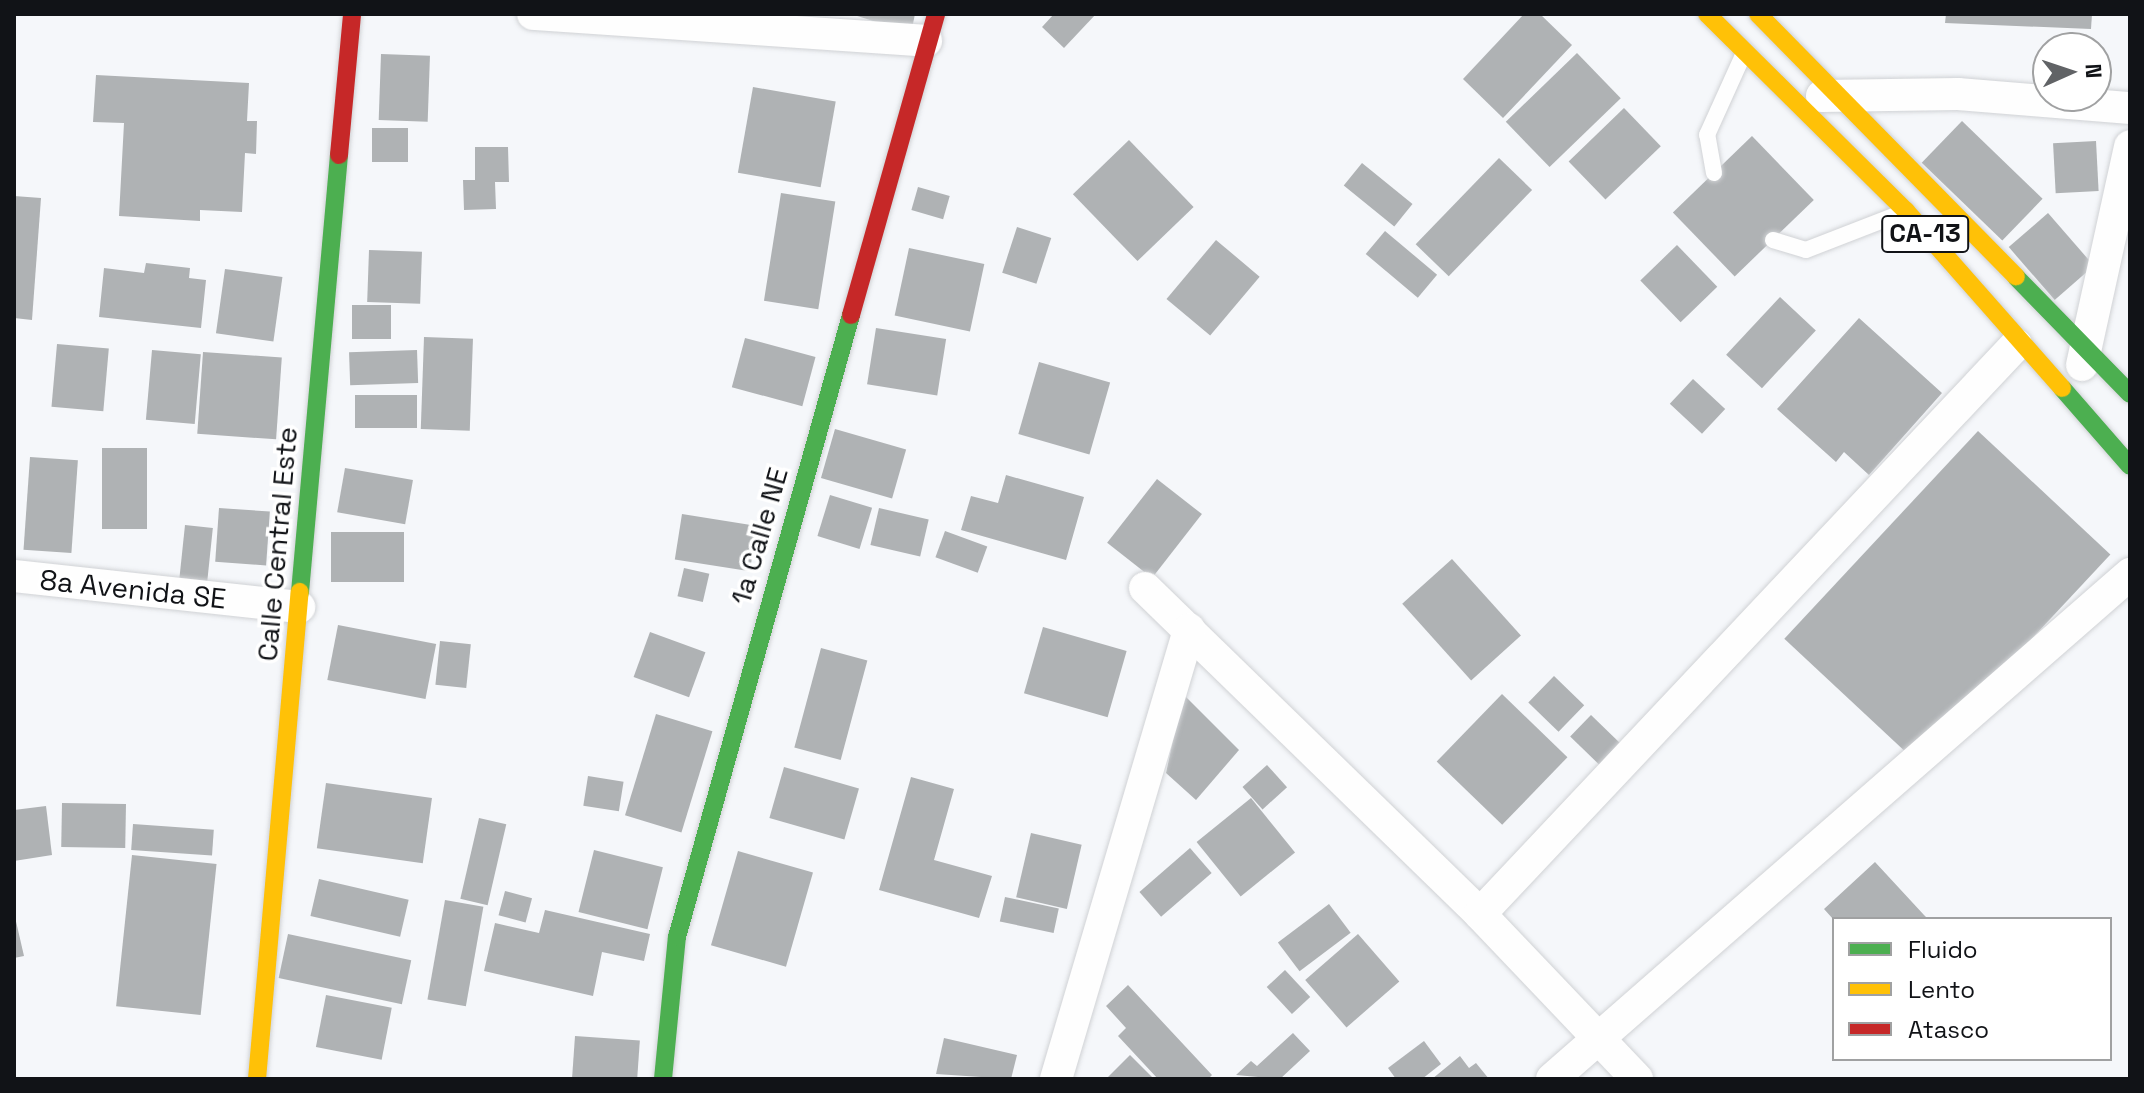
<!DOCTYPE html>
<style>
body{margin:0}
#map{position:relative;width:2144px;height:1093px;overflow:hidden;background:#f5f7fa;font-family:"Space Grotesk",sans-serif}
div>[style]{position:absolute}
.building>*{inset:0;background:#afb2b4;transform-origin:0 0}
.roads{filter:drop-shadow(0 0 2px #d0d2d5) drop-shadow(0 0 2px #d0d2d5)}
.lane>*{height:16px;margin:-8px;padding:0 8px;transform-origin:8px;border-radius:8px;background:#fefefe}
.street>*{height:32px;margin:-16px;padding:0 16px;transform-origin:16px;border-radius:16px;background:#fefefe}
.fast>*{height:18px;margin:-9px;padding:0 9px;transform-origin:9px;border-radius:9px;background:#4caf50}
.slow>*{height:18px;margin:-9px;padding:0 9px;transform-origin:9px;border-radius:9px;background:#ffc107}
.jam>*{height:18px;margin:-9px;padding:0 9px;transform-origin:9px;border-radius:9px;background:#c62828}
span{translate:-50% -50%;white-space:nowrap;text-align:center;line-height:1.15;-webkit-text-stroke:7px #fff;paint-order:stroke}
.shield-label span{padding:2px 6px;background:#fff;border:2px solid;border-radius:6px;-webkit-text-stroke-width:0}
.shield-label{font-size:26px;color:#111317;font-weight:700}
.street-label{font-size:28px;color:#111317}
.frame{position:absolute;inset:0;border:16px solid #111317;pointer-events:none}
.legend{position:absolute;left:1832px;top:917px;width:280px;height:144px;box-sizing:border-box;background:#fff;border:2px solid #a0a1a2;margin:0;padding:10px 14px;list-style:none;font-size:24px;color:#111317}
.legend li{display:flex;align-items:center;gap:16px;height:40px}
.legend b{width:40px;border:2px solid #a0a1a2}
.north{position:absolute;left:2032px;top:32px;width:80px;height:80px;box-sizing:border-box;background:#fff;border:2px solid #a0a1a2;border-radius:50%;rotate:87deg;font-size:22px;font-weight:700;line-height:32px;text-align:center;color:#111317}
.north::after{content:'';display:block;margin:auto;width:28px;height:36px;background:#616366;clip-path:polygon(50% 0,100% 100%,50% 72%,0 100%)}
</style>
<div id="map">
<div class="building">
<div style="clip-path:polygon(851px 14px,915px 14px,911px 33px)"></div>
<div style="clip-path:polygon(1054px 14px,1096px 14px,1064px 48px,1042px 27px)"></div>
<div style="clip-path:polygon(1524px 14px,1540px 14px,1572px 45px,1503px 118px,1463px 79px)"></div>
<div style="clip-path:polygon(1946px 14px,2092px 14px,2091px 29px,1945px 23px)"></div>
<div style="left:1577px;top:53px;width:63px;height:99px;rotate:46deg"></div>
<div style="left:381px;top:54px;width:49px;height:66px;rotate:2deg"></div>
<div style="clip-path:polygon(96px 75px,249px 83px,247px 121px,257px 121px,256px 154px,245px 153px,242px 212px,200px 210px,200px 221px,119px 216px,124px 123px,93px 122px)"></div>
<div style="left:753px;top:87px;width:84px;height:87px;rotate:10deg"></div>
<div style="left:1624px;top:108px;width:53px;height:77px;rotate:46deg"></div>
<div style="left:1962px;top:121px;width:112px;height:58px;rotate:44deg"></div>
<div style="left:372px;top:128px;width:36px;height:34px"></div>
<div style="left:1752px;top:136px;width:89px;height:110px;rotate:46deg"></div>
<div style="left:1129px;top:140px;width:93px;height:78px;rotate:46deg"></div>
<div style="left:2096px;top:141px;width:50px;height:43px;rotate:87deg"></div>
<div style="clip-path:polygon(475px 147px,508px 147px,509px 182px,495px 182px,496px 209px,464px 210px,463px 180px,475px 180px)"></div>
<div style="left:1499px;top:158px;width:46px;height:120px;rotate:44deg"></div>
<div style="left:1362px;top:163px;width:65px;height:29px;rotate:39deg"></div>
<div style="left:918px;top:187px;width:33px;height:24px;rotate:16deg"></div>
<div style="left:781px;top:193px;width:55px;height:109px;rotate:9deg"></div>
<div style="clip-path:polygon(14px 196px,41px 198px,32px 320px,14px 318px)"></div>
<div style="left:2048px;top:213px;width:70px;height:52px;rotate:49deg"></div>
<div style="left:1017px;top:227px;width:36px;height:48px;rotate:18deg"></div>
<div style="left:1385px;top:231px;width:68px;height:30px;rotate:40deg"></div>
<div style="left:1216px;top:240px;width:57px;height:77px;rotate:40deg"></div>
<div style="left:1677px;top:245px;width:58px;height:51px;rotate:46deg"></div>
<div style="left:909px;top:248px;width:77px;height:69px;rotate:12deg"></div>
<div style="left:369px;top:250px;width:53px;height:52px;rotate:2deg"></div>
<div style="clip-path:polygon(146px 263px,190px 268px,189px 278px,206px 280px,201px 328px,99px 317px,104px 268px,144px 273px)"></div>
<div style="left:225px;top:269px;width:58px;height:65px;rotate:8deg"></div>
<div style="left:1780px;top:297px;width:49px;height:79px;rotate:43deg"></div>
<div style="left:352px;top:305px;width:39px;height:34px"></div>
<div style="clip-path:polygon(1859px 318px,1942px 393px,1869px 475px,1844px 452px,1836px 462px,1777px 409px)"></div>
<div style="left:876px;top:328px;width:71px;height:57px;rotate:9deg"></div>
<div style="left:424px;top:337px;width:49px;height:92px;rotate:2deg"></div>
<div style="left:745px;top:338px;width:73px;height:51px;rotate:15deg"></div>
<div style="left:57px;top:344px;width:52px;height:63px;rotate:5deg"></div>
<div style="left:152px;top:350px;width:49px;height:70px;rotate:5deg"></div>
<div style="left:417px;top:350px;width:33px;height:68px;rotate:88deg"></div>
<div style="left:203px;top:352px;width:79px;height:82px;rotate:4deg"></div>
<div style="left:1039px;top:362px;width:74px;height:75px;rotate:16deg"></div>
<div style="left:1693px;top:379px;width:44px;height:34px;rotate:43deg"></div>
<div style="left:417px;top:395px;width:33px;height:62px;rotate:90deg"></div>
<div style="left:835px;top:429px;width:74px;height:51px;rotate:16deg"></div>
<div style="left:1978px;top:431px;width:181px;height:284px;rotate:43deg"></div>
<div style="left:102px;top:448px;width:45px;height:81px"></div>
<div style="left:30px;top:457px;width:48px;height:93px;rotate:4deg"></div>
<div style="left:345px;top:468px;width:69px;height:45px;rotate:10deg"></div>
<div style="clip-path:polygon(1006px 475px,1084px 497px,1066px 560px,961px 530px,971px 496px,998px 503px)"></div>
<div style="left:1157px;top:479px;width:57px;height:81px;rotate:38deg"></div>
<div style="left:830px;top:495px;width:44px;height:43px;rotate:17deg"></div>
<div style="left:219px;top:508px;width:51px;height:54px;rotate:4deg"></div>
<div style="left:879px;top:508px;width:51px;height:38px;rotate:13deg"></div>
<div style="left:682px;top:514px;width:76px;height:46px;rotate:9deg"></div>
<div style="left:185px;top:525px;width:28px;height:55px;rotate:6deg"></div>
<div style="left:945px;top:531px;width:45px;height:28px;rotate:20deg"></div>
<div style="left:331px;top:532px;width:73px;height:50px"></div>
<div style="left:1452px;top:559px;width:103px;height:67px;rotate:48deg"></div>
<div style="left:684px;top:568px;width:26px;height:29px;rotate:13deg"></div>
<div style="left:338px;top:625px;width:100px;height:56px;rotate:11deg"></div>
<div style="left:1043px;top:627px;width:87px;height:69px;rotate:16deg"></div>
<div style="left:650px;top:632px;width:59px;height:48px;rotate:20deg"></div>
<div style="left:440px;top:641px;width:31px;height:44px;rotate:6deg"></div>
<div style="left:821px;top:648px;width:48px;height:103px;rotate:15deg"></div>
<div style="left:1554px;top:676px;width:42px;height:37px;rotate:44deg"></div>
<div style="clip-path:polygon(1183px 694px,1239px 750px,1196px 800px,1166px 773px)"></div>
<div style="left:1502px;top:694px;width:91px;height:94px;rotate:44deg"></div>
<div style="left:656px;top:714px;width:59px;height:106px;rotate:17deg"></div>
<div style="left:1591px;top:715px;width:42px;height:30px;rotate:44deg"></div>
<div style="left:1267px;top:765px;width:30px;height:33px;rotate:48deg"></div>
<div style="left:784px;top:767px;width:78px;height:53px;rotate:16deg"></div>
<div style="left:588px;top:776px;width:36px;height:30px;rotate:9deg"></div>
<div style="clip-path:polygon(911px 777px,954px 789px,934px 860px,992px 876px,979px 918px,879px 890px)"></div>
<div style="left:326px;top:783px;width:107px;height:66px;rotate:8deg"></div>
<div style="left:1251px;top:798px;width:70px;height:70px;rotate:51deg"></div>
<div style="left:62px;top:803px;width:64px;height:44px;rotate:1deg"></div>
<div style="clip-path:polygon(46px 806px,52px 855px,14px 861px,14px 810px)"></div>
<div style="left:479px;top:818px;width:28px;height:83px;rotate:13deg"></div>
<div style="left:133px;top:824px;width:81px;height:26px;rotate:4deg"></div>
<div style="left:1031px;top:833px;width:52px;height:66px;rotate:13deg"></div>
<div style="left:1190px;top:848px;width:33px;height:67px;rotate:49deg"></div>
<div style="left:594px;top:850px;width:71px;height:64px;rotate:14deg"></div>
<div style="left:738px;top:851px;width:78px;height:98px;rotate:16deg"></div>
<div style="left:132px;top:855px;width:85px;height:152px;rotate:6deg"></div>
<div style="clip-path:polygon(1875px 862px,1924px 915px,1928px 919px,1833px 919px,1824px 909px)"></div>
<div style="left:319px;top:879px;width:92px;height:38px;rotate:13deg"></div>
<div style="left:505px;top:891px;width:28px;height:25px;rotate:15deg"></div>
<div style="left:1005px;top:897px;width:55px;height:25px;rotate:12deg"></div>
<div style="left:445px;top:900px;width:39px;height:101px;rotate:10deg"></div>
<div style="left:1329px;top:904px;width:36px;height:64px;rotate:53deg"></div>
<div style="clip-path:polygon(545px 910px,650px 934px,644px 961px,602px 952px,593px 996px,484px 971px,495px 923px,539px 933px)"></div>
<div style="clip-path:polygon(15px 917px,24px 956px,14px 958px,14px 918px)"></div>
<div style="left:288px;top:934px;width:126px;height:45px;rotate:12deg"></div>
<div style="left:1358px;top:934px;width:63px;height:70px;rotate:49deg"></div>
<div style="left:1285px;top:970px;width:37px;height:25px;rotate:47deg"></div>
<div style="clip-path:polygon(1128px 985px,1212px 1075px,1208px 1079px,1158px 1079px,1118px 1036px,1126px 1028px,1106px 1006px)"></div>
<div style="left:326px;top:995px;width:67px;height:53px;rotate:11deg"></div>
<div style="clip-path:polygon(1293px 1033px,1310px 1051px,1280px 1079px,1236px 1075px,1251px 1061px,1257px 1066px)"></div>
<div style="left:575px;top:1036px;width:65px;height:43px;rotate:4deg"></div>
<div style="clip-path:polygon(944px 1038px,1017px 1055px,1011px 1079px,936px 1074px)"></div>
<div style="clip-path:polygon(1424px 1041px,1441px 1064px,1422px 1079px,1396px 1079px,1388px 1068px)"></div>
<div style="clip-path:polygon(1130px 1055px,1154px 1079px,1106px 1079px)"></div>
<div style="clip-path:polygon(1460px 1056px,1469px 1068px,1476px 1063px,1489px 1079px,1432px 1079px)"></div>
</div>
<div class="roads">
<div class="lane">
<div style="left:1714px;top:173px;width:39px;rotate:-100deg"></div>
<div style="left:1707px;top:135px;width:90px;rotate:-65.7deg"></div>
<div style="left:1773px;top:240px;width:34px;rotate:17deg"></div>
<div style="left:1806px;top:250px;width:105px;rotate:-21.2deg"></div>
</div>
<div class="street">
<div style="left:533px;top:14px;width:394px;rotate:3.9deg"></div>
<div style="left:1822px;top:96px;width:136px;rotate:-0.8deg"></div>
<div style="left:1958px;top:94px;width:173px;rotate:4.7deg"></div>
<div style="left:2082px;top:365px;width:224px;rotate:-77.6deg"></div>
<div style="left:14px;top:576px;width:287px;rotate:6.2deg"></div>
<div style="left:1145px;top:588px;width:467px;rotate:44.2deg"></div>
<div style="left:1480px;top:914px;width:228px;rotate:46.4deg"></div>
<div style="left:1480px;top:914px;width:782px;rotate:-46.71deg"></div>
<div style="left:1056px;top:1079px;width:469px;rotate:-73.5deg"></div>
<div style="left:1552px;top:1079px;width:768px;rotate:-41.14deg"></div>
</div>
<div class="fast">
<div style="left:2016px;top:277px;width:163px;rotate:45.7deg"></div>
<div style="left:2062px;top:388px;width:103px;rotate:48.9deg"></div>
<div style="left:300px;top:592px;width:439px;rotate:-84.9deg"></div>
<div style="left:663px;top:1079px;width:143px;rotate:-84.4deg"></div>
<div style="left:677px;top:937px;width:646px;rotate:-74.37deg"></div>
</div>
<div class="slow">
<div style="left:1707px;top:14px;width:280px;rotate:44.7deg"></div>
<div style="left:1906px;top:211px;width:236px;rotate:48.6deg"></div>
<div style="left:1758px;top:14px;width:368px;rotate:45.5deg"></div>
<div style="left:257px;top:1079px;width:489px;rotate:-85deg"></div>
</div>
<div class="jam">
<div style="left:339px;top:155px;width:142px;rotate:-84.7deg"></div>
<div style="left:851px;top:315px;width:313px;rotate:-74.2deg"></div>
</div>
</div>
<div class="shield-label">
<span style="left:1925px;top:234px">CA-13</span>
</div>
<div class="street-label">
<span style="left:759px;top:536px;rotate:-74deg">1a Calle NE</span>
<span style="left:277px;top:544px;rotate:-85deg">Calle Central Este</span>
<span style="left:133px;top:589px;rotate:6deg">8a Avenida SE</span>
</div>
<div class="frame"></div>
<ul class="legend">
<li><b style="height:10px;background:#4caf50"></b>Fluido</li>
<li><b style="height:10px;background:#ffc107"></b>Lento</li>
<li><b style="height:10px;background:#c62828"></b>Atasco</li>
</ul>
<div class="north">N</div>
</div>
